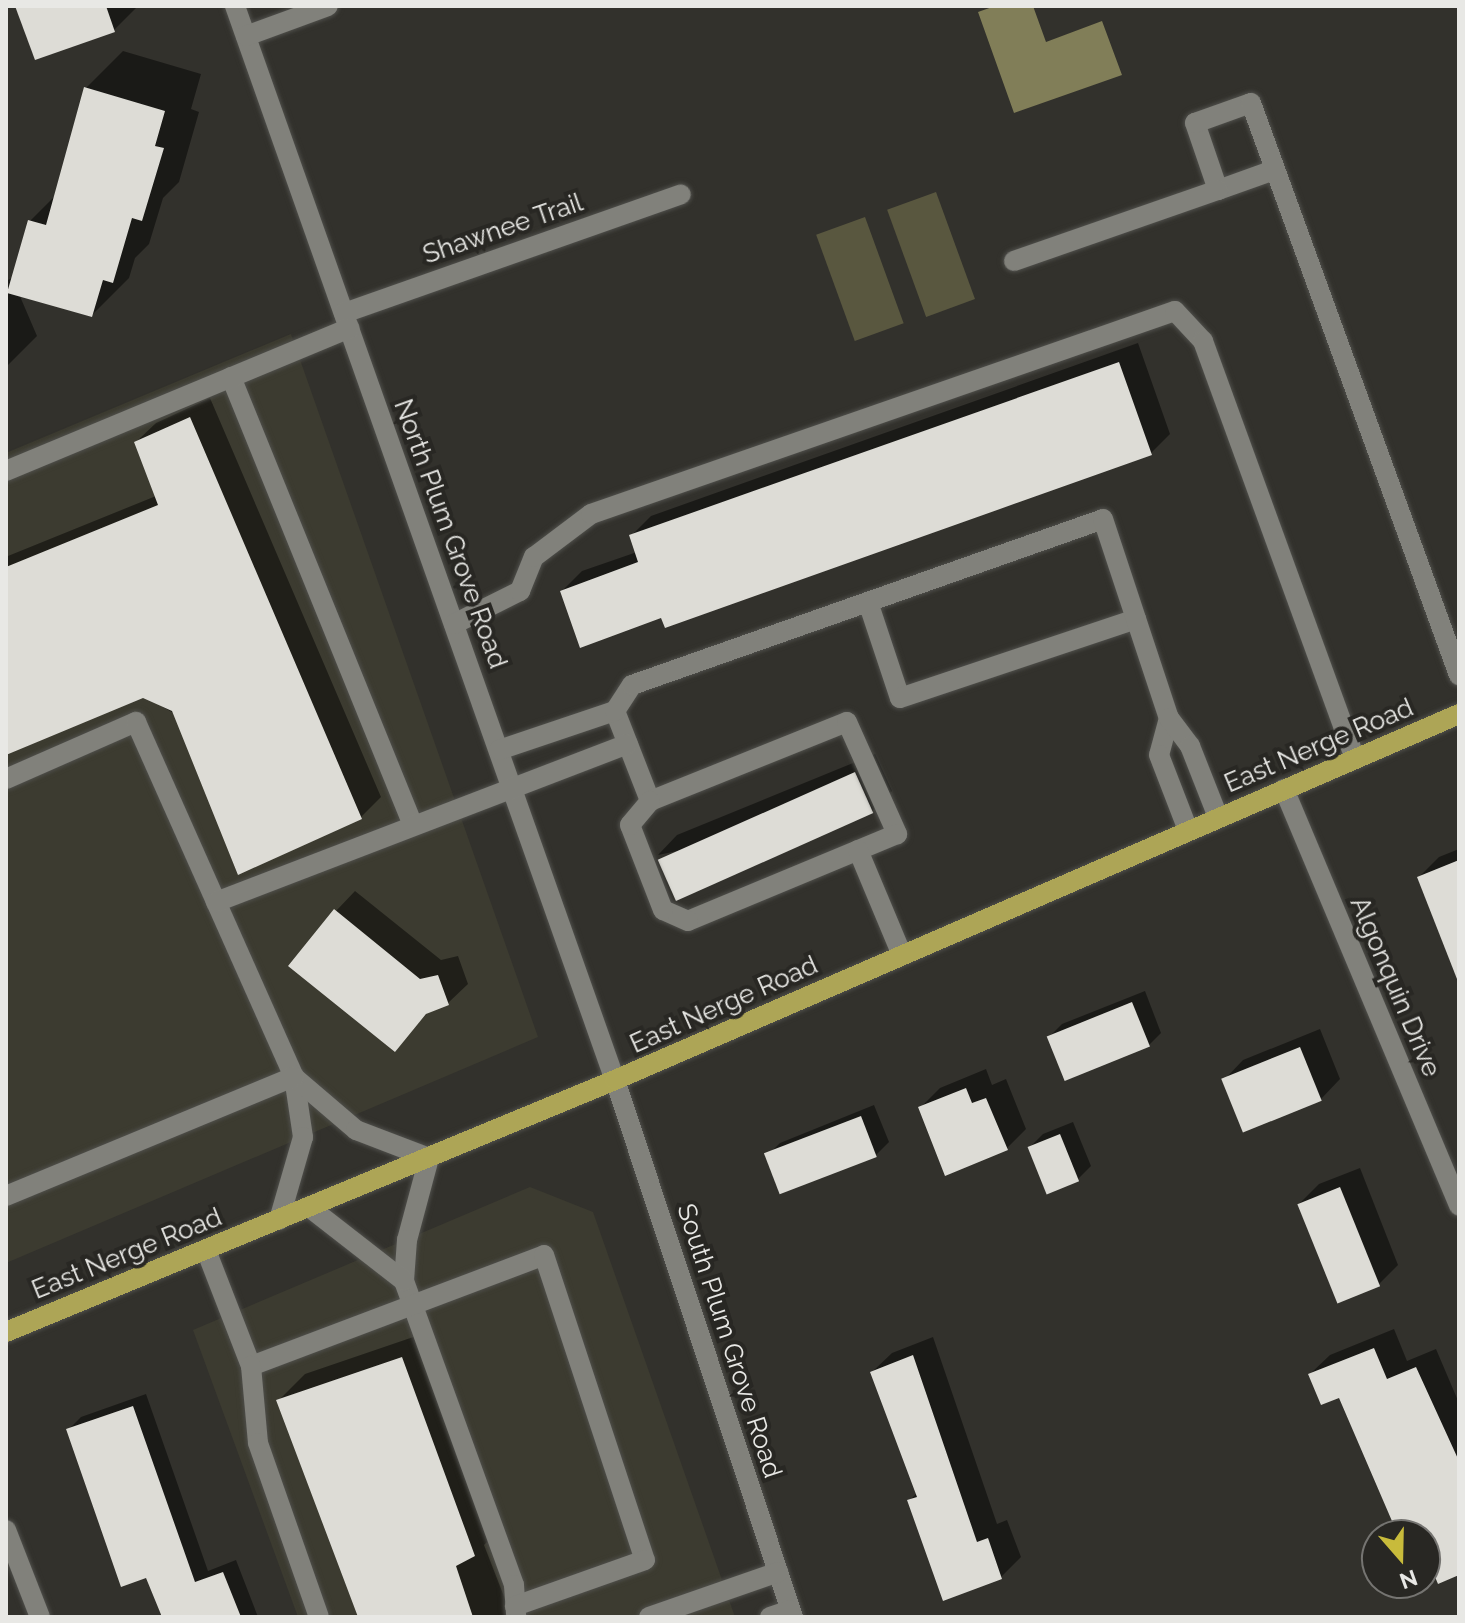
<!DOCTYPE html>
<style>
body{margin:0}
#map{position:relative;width:1465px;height:1623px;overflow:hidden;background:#32312c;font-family:Raleway,sans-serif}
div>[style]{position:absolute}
.built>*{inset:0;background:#3c3b30}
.green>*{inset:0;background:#59573f;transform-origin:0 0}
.water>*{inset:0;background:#817e58}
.shadow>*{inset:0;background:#0007}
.building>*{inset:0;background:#dddcd6;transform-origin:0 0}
.roads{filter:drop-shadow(0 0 2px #4f4f4b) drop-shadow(0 0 2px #4f4f4b)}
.minor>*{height:20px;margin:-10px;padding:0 10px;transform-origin:10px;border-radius:10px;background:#81817b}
.major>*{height:20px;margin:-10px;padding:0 10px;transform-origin:10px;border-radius:10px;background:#ada556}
span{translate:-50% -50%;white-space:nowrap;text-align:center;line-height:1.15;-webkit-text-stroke:8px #282723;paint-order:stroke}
.street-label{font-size:26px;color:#e8e8e5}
.frame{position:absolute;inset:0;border:8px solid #e8e8e5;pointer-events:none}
.north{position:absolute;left:1361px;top:1519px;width:80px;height:80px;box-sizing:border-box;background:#282723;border:2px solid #757471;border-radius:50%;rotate:160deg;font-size:22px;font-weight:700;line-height:32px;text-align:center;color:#e8e8e5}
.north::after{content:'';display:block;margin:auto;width:28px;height:36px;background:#c8bb3b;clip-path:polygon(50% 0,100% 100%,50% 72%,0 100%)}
</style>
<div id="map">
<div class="built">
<div style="clip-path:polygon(291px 334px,538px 1037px,6px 1263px,6px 453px)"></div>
<div style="clip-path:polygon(530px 1187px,593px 1212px,735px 1617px,298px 1617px,193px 1330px)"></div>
</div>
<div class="green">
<div style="left:936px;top:192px;width:114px;height:52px;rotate:70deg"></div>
<div style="left:865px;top:217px;width:113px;height:52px;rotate:70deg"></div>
</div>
<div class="water">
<div style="clip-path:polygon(995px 6px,1033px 6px,1046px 42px,1102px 21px,1122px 75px,1014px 113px,978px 12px)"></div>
</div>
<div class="shadow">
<div style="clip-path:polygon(18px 6px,138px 6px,114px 30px)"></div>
<div style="clip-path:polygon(123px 51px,201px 74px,191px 109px,199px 112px,179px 182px,163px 198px,149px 244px,135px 258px,129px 278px,92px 315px,19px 294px,37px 336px,6px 367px,6px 281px,14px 277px,30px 221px,57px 194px,86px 88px)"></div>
<div style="clip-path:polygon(1138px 343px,1170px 434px,1151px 453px,662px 616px,562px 591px,582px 571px,637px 552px,631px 536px,651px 516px)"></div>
<div style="clip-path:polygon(210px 398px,381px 797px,361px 817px,143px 696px,6px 752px,6px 551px,8px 556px,156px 496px,136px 442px,156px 423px)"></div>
<div style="clip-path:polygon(875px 754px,892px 791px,872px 811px,658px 855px,677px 835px)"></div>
<div style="clip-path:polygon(1459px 849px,1459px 950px,1419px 877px,1439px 857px)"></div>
<div style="clip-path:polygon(355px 891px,441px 960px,458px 956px,468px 984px,448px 1003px,430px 1010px,395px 1049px,336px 911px)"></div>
<div style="clip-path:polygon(1145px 991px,1161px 1033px,1148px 1046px,1049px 1037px,1062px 1024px)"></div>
<div style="clip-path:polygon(1320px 1029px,1340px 1079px,1321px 1099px,1224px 1080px,1243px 1060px)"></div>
<div style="clip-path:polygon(986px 1069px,992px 1085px,1006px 1079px,1026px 1129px,1006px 1149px,920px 1108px,940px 1088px)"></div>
<div style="clip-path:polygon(874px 1105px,889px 1142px,876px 1155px,767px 1156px,780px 1143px)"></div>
<div style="clip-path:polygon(1073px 1122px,1091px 1166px,1078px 1179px,1030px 1147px,1043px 1134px)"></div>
<div style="clip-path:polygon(1360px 1168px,1398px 1265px,1378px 1285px,1299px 1204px,1319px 1184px)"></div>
<div style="clip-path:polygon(1394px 1329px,1407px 1361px,1436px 1349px,1459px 1403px,1459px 1577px,1425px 1547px,1425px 1535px,1400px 1535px,1340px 1395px,1310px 1374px,1330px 1355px)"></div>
<div style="clip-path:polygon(428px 1332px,500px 1529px,484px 1545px,512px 1617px,360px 1617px,279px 1400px,305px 1374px)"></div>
<div style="clip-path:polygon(933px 1337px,997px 1524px,1007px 1520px,1021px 1557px,1001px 1577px,944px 1598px,909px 1501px,917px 1493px,872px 1372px,892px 1353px)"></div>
<div style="clip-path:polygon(146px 1394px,208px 1571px,236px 1560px,258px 1617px,164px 1617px,148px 1575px,68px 1430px,81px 1417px)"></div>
</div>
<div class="building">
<div style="clip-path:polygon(15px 6px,106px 6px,115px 32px,35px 60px)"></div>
<div style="clip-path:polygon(84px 87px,165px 111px,155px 146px,164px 148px,142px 221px,132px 218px,113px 283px,103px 280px,92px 317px,7px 293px,28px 220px,46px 225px)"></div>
<div style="clip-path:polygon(1119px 362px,1152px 455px,665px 628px,661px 618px,580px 648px,560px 591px,638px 562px,629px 535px)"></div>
<div style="clip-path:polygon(190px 417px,362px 819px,238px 875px,172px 711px,143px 698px,6px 755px,6px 567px,158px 505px,134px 442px)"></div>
<div style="left:855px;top:772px;width:45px;height:216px;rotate:66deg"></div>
<div style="clip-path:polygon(1459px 860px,1459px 979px,1457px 979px,1417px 877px)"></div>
<div style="clip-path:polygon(334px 909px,420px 979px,438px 975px,449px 1005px,426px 1014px,395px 1052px,288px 966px)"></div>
<div style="left:1132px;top:1002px;width:48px;height:92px;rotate:68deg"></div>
<div style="left:1300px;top:1047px;width:58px;height:85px;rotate:68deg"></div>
<div style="clip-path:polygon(966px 1088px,972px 1103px,986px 1098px,1008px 1150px,945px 1176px,918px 1107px)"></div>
<div style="left:861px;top:1116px;width:44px;height:104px;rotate:69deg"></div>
<div style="left:1060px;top:1134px;width:51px;height:35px;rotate:68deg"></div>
<div style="left:1340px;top:1187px;width:107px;height:46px;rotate:68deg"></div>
<div style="clip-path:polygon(1374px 1348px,1387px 1379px,1416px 1367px,1459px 1461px,1459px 1575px,1438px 1584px,1425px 1553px,1425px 1535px,1398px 1535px,1339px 1398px,1321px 1405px,1308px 1374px)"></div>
<div style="clip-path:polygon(913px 1355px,977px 1542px,988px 1538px,1002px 1579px,943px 1601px,907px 1500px,917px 1497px,870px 1372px)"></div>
<div style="clip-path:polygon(402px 1357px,475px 1556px,456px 1566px,473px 1617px,358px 1617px,276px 1400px)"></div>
<div style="clip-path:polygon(133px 1406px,195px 1582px,223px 1572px,241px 1617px,162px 1617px,146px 1578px,121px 1587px,66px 1429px)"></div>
</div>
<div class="roads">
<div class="minor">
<div style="left:235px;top:6px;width:1139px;rotate:70.52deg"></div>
<div style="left:615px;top:1080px;width:566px;rotate:71.66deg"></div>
<div style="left:246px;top:36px;width:87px;rotate:-20.1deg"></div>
<div style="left:1274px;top:170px;width:59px;rotate:160.3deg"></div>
<div style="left:1218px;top:190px;width:71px;rotate:-108.9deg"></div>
<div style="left:1195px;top:123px;width:59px;rotate:-19.7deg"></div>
<div style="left:1251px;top:103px;width:609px;rotate:70.02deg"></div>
<div style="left:1014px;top:261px;width:216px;rotate:-19.2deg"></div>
<div style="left:344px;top:313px;width:357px;rotate:-19.4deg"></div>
<div style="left:231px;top:377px;width:484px;rotate:67.9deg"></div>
<div style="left:6px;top:471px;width:372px;rotate:-22.6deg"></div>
<div style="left:868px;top:602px;width:101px;rotate:71.6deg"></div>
<div style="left:900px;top:698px;width:249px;rotate:-18.5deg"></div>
<div style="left:454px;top:624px;width:74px;rotate:-26.6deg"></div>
<div style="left:520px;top:591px;width:37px;rotate:-68deg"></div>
<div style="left:534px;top:557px;width:71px;rotate:-37deg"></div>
<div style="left:591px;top:514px;width:618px;rotate:-19.17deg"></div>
<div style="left:1175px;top:311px;width:41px;rotate:47deg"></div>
<div style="left:1203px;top:341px;width:444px;rotate:70deg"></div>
<div style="left:615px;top:711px;width:97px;rotate:68.7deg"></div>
<div style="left:650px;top:801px;width:212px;rotate:-21.9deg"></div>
<div style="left:847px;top:722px;width:123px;rotate:65.9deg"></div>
<div style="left:897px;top:834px;width:226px;rotate:157.4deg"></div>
<div style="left:688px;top:921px;width:27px;rotate:-156deg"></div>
<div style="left:663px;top:910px;width:91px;rotate:-111.2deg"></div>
<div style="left:630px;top:825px;width:31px;rotate:-50deg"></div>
<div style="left:1169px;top:718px;width:38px;rotate:105deg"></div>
<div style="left:1159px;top:755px;width:80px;rotate:68.9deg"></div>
<div style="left:499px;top:750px;width:122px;rotate:-18.6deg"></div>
<div style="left:615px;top:711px;width:31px;rotate:-57deg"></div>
<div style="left:632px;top:685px;width:499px;rotate:-19.4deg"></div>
<div style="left:1103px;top:519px;width:210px;rotate:71.7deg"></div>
<div style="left:1169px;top:718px;width:35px;rotate:53deg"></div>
<div style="left:1190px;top:746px;width:76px;rotate:68.5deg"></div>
<div style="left:6px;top:779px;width:142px;rotate:-23.7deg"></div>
<div style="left:136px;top:722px;width:389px;rotate:66deg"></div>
<div style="left:294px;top:1077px;width:61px;rotate:81.5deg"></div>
<div style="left:303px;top:1137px;width:86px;rotate:106.1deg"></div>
<div style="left:1284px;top:789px;width:452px;rotate:67.2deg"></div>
<div style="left:858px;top:850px;width:114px;rotate:67.3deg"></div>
<div style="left:216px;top:902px;width:441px;rotate:-21deg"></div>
<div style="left:294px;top:1077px;width:82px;rotate:40.5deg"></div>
<div style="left:356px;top:1130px;width:78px;rotate:21deg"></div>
<div style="left:429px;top:1158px;width:85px;rotate:105deg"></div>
<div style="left:407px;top:1240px;width:41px;rotate:94.2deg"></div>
<div style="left:404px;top:1281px;width:323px;rotate:70.1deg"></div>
<div style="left:514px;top:1585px;width:31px;rotate:86deg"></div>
<div style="left:6px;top:1196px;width:312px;rotate:-22.5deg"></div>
<div style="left:309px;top:1207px;width:120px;rotate:37.9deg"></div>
<div style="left:206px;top:1250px;width:124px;rotate:68.8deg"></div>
<div style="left:251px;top:1366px;width:313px;rotate:-20.7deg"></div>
<div style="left:544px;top:1255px;width:321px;rotate:71.7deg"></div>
<div style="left:645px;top:1560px;width:138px;rotate:160.5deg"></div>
<div style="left:251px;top:1366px;width:77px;rotate:84.8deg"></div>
<div style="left:258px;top:1443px;width:184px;rotate:70.7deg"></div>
<div style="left:6px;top:1530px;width:93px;rotate:68.7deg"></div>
<div style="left:649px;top:1617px;width:137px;rotate:-19.2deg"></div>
<div style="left:770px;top:1617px;width:21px;rotate:-19deg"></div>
</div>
<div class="major">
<div style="left:6px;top:1332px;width:659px;rotate:-22.48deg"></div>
<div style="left:615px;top:1080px;width:920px;rotate:-23.44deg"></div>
</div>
</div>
<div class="street-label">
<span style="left:503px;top:229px;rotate:-19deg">Shawnee Trail</span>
<span style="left:450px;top:534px;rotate:70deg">North Plum Grove Road</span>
<span style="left:1319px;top:746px;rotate:-23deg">East Nerge Road</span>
<span style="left:1395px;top:987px;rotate:67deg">Algonquin Drive</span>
<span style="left:724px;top:1005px;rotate:-24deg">East Nerge Road</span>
<span style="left:127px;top:1254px;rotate:-22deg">East Nerge Road</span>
<span style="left:729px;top:1341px;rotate:72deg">South Plum Grove Road</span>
</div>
<div class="frame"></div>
<div class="north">N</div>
</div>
